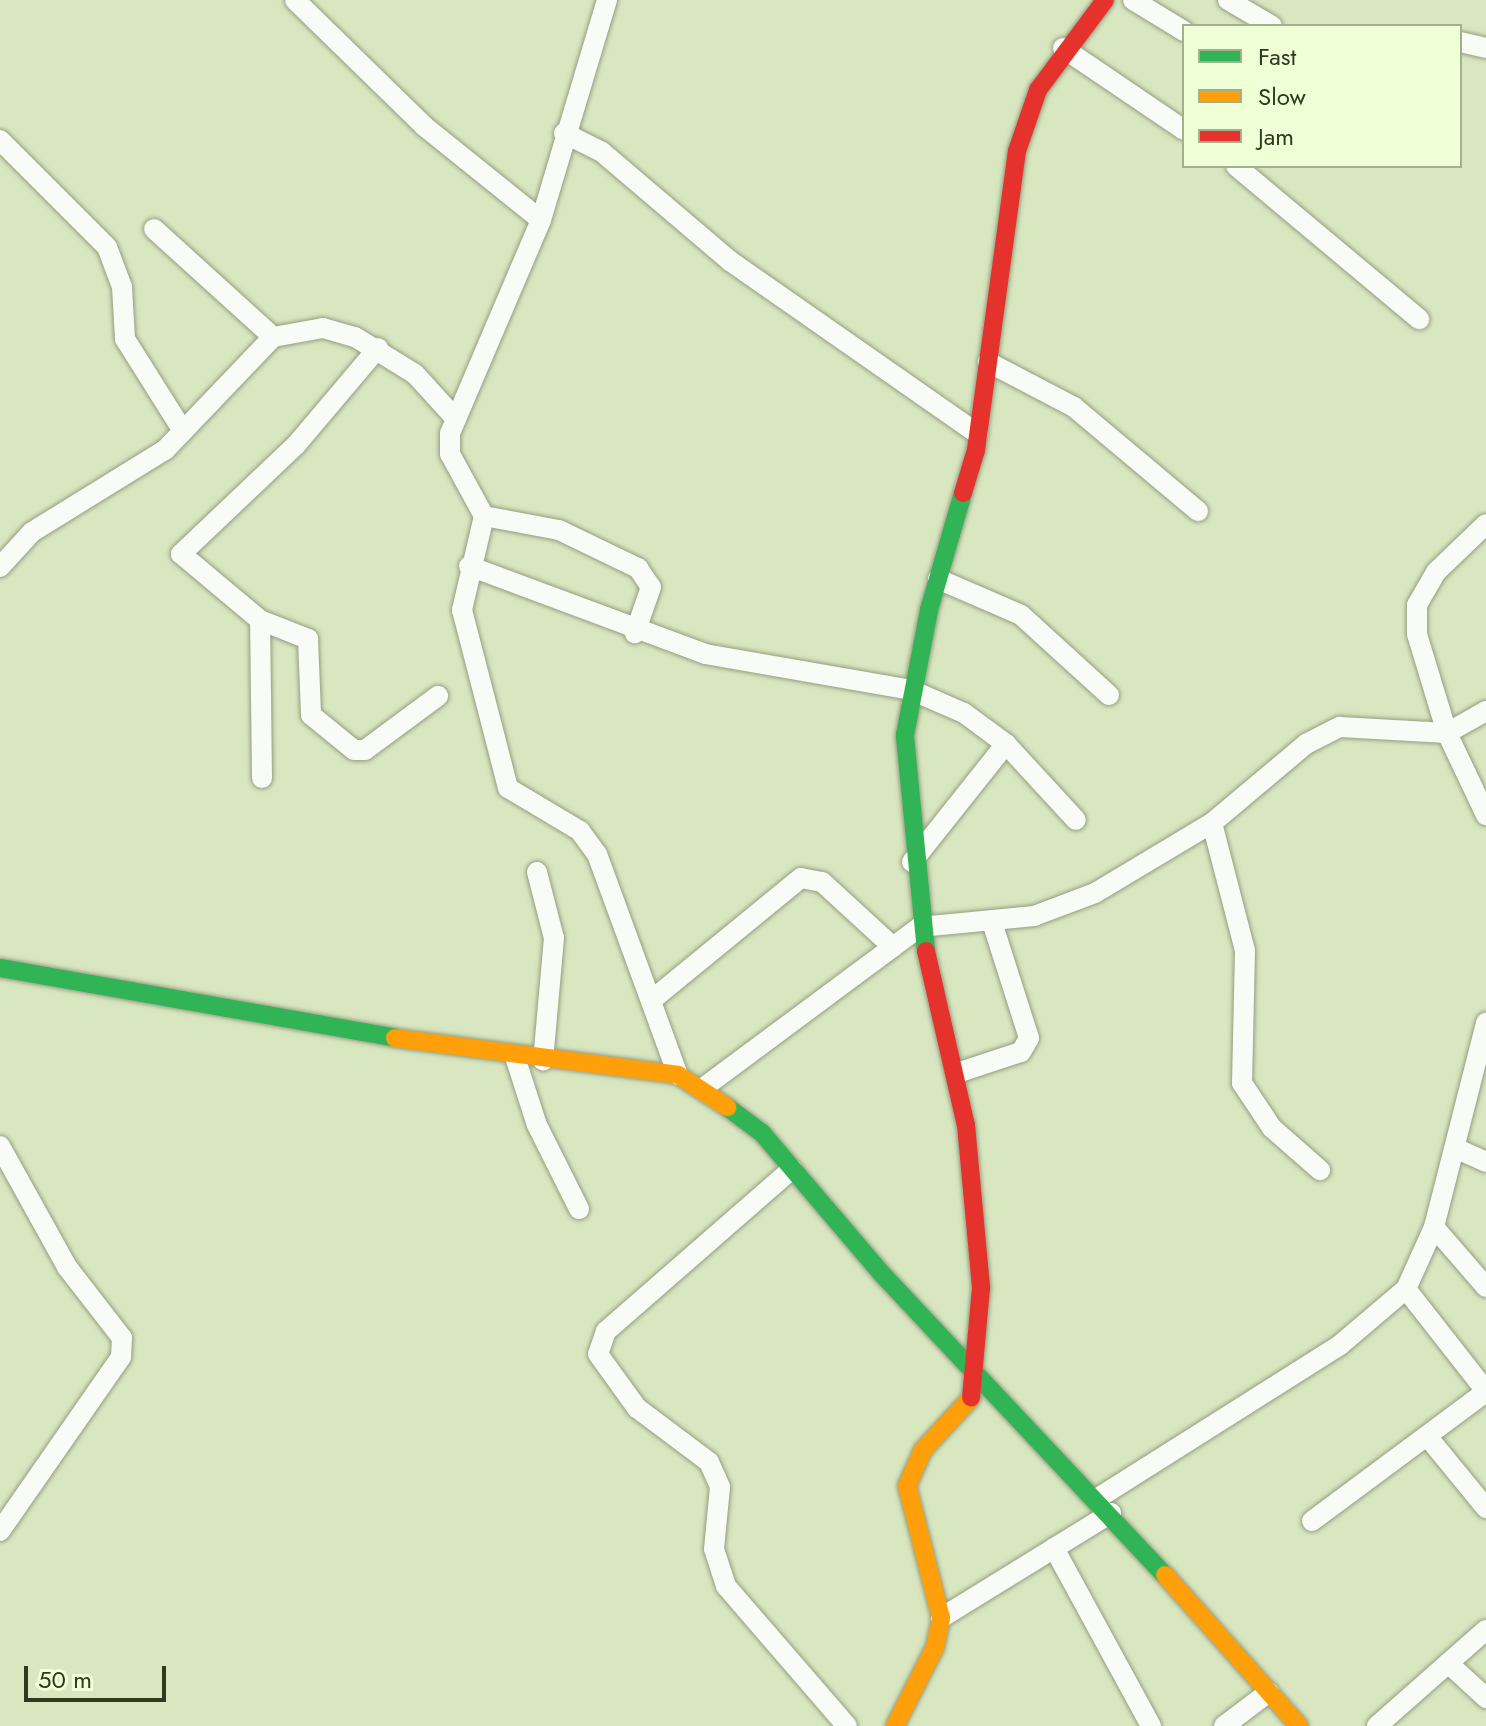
<!DOCTYPE html>
<style>
body{margin:0}
#map{position:relative;width:1486px;height:1726px;overflow:hidden;background:#d9e7c0;font-family:Jost,sans-serif}
div>[style]{position:absolute}
.roads{filter:drop-shadow(0 0 2px #949e81) drop-shadow(0 0 2px #949e81)}
.street>*{height:20px;margin:-10px;padding:0 10px;transform-origin:10px;border-radius:10px;background:#f9fbf6}
.fast>*{height:18px;margin:-9px;padding:0 9px;transform-origin:9px;border-radius:9px;background:#30b455}
.slow>*{height:18px;margin:-9px;padding:0 9px;transform-origin:9px;border-radius:9px;background:#ff9f0a}
.jam>*{height:18px;margin:-9px;padding:0 9px;transform-origin:9px;border-radius:9px;background:#e5322d}
span{translate:-50% -50%;white-space:nowrap;text-align:center;line-height:1.15;-webkit-text-stroke:8px #efffd6;paint-order:stroke}
.legend{position:absolute;left:1182px;top:24px;width:280px;height:144px;box-sizing:border-box;background:#efffd6;border:2px solid #a2b08c;margin:0;padding:10px 14px;list-style:none;font-size:24px;color:#2f391e}
.legend li{display:flex;align-items:center;gap:16px;height:40px}
.legend b{width:40px;border:2px solid #a2b08c}
.scale{position:absolute;left:24px;top:1666px;width:142px;height:36px;box-sizing:border-box;border:4px solid #2f391e;border-top:0;padding-left:10px;font-size:24px;line-height:28px;white-space:nowrap;color:#2f391e;-webkit-text-stroke:6px #efffd6;paint-order:stroke}
</style>
<div id="map">
<div class="roads">
<div class="street">
<div style="left:295px;top:0;width:180px;rotate:44.3deg"></div>
<div style="left:424px;top:126px;width:150px;rotate:38.8deg"></div>
<div style="left:541px;top:220px;width:230px;rotate:-73.3deg"></div>
<div style="left:1133px;top:0;width:60px;rotate:31.3deg"></div>
<div style="left:1228px;top:0;width:51px;rotate:30.6deg"></div>
<div style="left:1460px;top:42px;width:27px;rotate:13deg"></div>
<div style="left:1063px;top:48px;width:146px;rotate:34.1deg"></div>
<div style="left:564px;top:133px;width:42px;rotate:26.6deg"></div>
<div style="left:602px;top:152px;width:168px;rotate:40.4deg"></div>
<div style="left:730px;top:261px;width:302px;rotate:34.9deg"></div>
<div style="left:0;top:140px;width:151px;rotate:45deg"></div>
<div style="left:107px;top:247px;width:43px;rotate:69.4deg"></div>
<div style="left:122px;top:287px;width:52px;rotate:86.7deg"></div>
<div style="left:125px;top:339px;width:109px;rotate:57.8deg"></div>
<div style="left:1236px;top:166px;width:239px;rotate:39.9deg"></div>
<div style="left:541px;top:220px;width:232px;rotate:113.1deg"></div>
<div style="left:450px;top:433px;width:21px;rotate:90deg"></div>
<div style="left:450px;top:454px;width:71px;rotate:61.3deg"></div>
<div style="left:484px;top:516px;width:97px;rotate:103.2deg"></div>
<div style="left:462px;top:610px;width:184px;rotate:75.5deg"></div>
<div style="left:508px;top:788px;width:84px;rotate:30.8deg"></div>
<div style="left:580px;top:831px;width:29px;rotate:54deg"></div>
<div style="left:597px;top:854px;width:235px;rotate:69.9deg"></div>
<div style="left:154px;top:229px;width:161px;rotate:42.2deg"></div>
<div style="left:988px;top:362px;width:97px;rotate:27.6deg"></div>
<div style="left:1074px;top:407px;width:162px;rotate:40deg"></div>
<div style="left:484px;top:516px;width:76px;rotate:10.6deg"></div>
<div style="left:559px;top:530px;width:88px;rotate:25.7deg"></div>
<div style="left:638px;top:568px;width:23px;rotate:56deg"></div>
<div style="left:651px;top:587px;width:49px;rotate:109.2deg"></div>
<div style="left:469px;top:566px;width:252px;rotate:20.4deg"></div>
<div style="left:705px;top:654px;width:209px;rotate:9.9deg"></div>
<div style="left:911px;top:690px;width:58px;rotate:23.5deg"></div>
<div style="left:964px;top:713px;width:52px;rotate:36.4deg"></div>
<div style="left:1006px;top:744px;width:103px;rotate:47.4deg"></div>
<div style="left:0;top:567px;width:47px;rotate:-47.6deg"></div>
<div style="left:32px;top:532px;width:156px;rotate:-31.7deg"></div>
<div style="left:165px;top:450px;width:156px;rotate:-46.3deg"></div>
<div style="left:273px;top:337px;width:51px;rotate:-10.2deg"></div>
<div style="left:323px;top:328px;width:33px;rotate:16deg"></div>
<div style="left:355px;top:337px;width:70px;rotate:31.7deg"></div>
<div style="left:415px;top:374px;width:61px;rotate:47.7deg"></div>
<div style="left:938px;top:579px;width:90px;rotate:23.4deg"></div>
<div style="left:1021px;top:615px;width:119px;rotate:42.3deg"></div>
<div style="left:260px;top:620px;width:52px;rotate:21.6deg"></div>
<div style="left:308px;top:639px;width:76px;rotate:87.7deg"></div>
<div style="left:311px;top:715px;width:55px;rotate:39.1deg"></div>
<div style="left:354px;top:750px;width:11px"></div>
<div style="left:365px;top:750px;width:91px;rotate:-36.5deg"></div>
<div style="left:1486px;top:711px;width:45px;rotate:150.6deg"></div>
<div style="left:1447px;top:733px;width:91px;rotate:64.6deg"></div>
<div style="left:262px;top:778px;width:158px;rotate:-90.7deg"></div>
<div style="left:260px;top:620px;width:103px;rotate:-140.1deg"></div>
<div style="left:181px;top:554px;width:158px;rotate:-43.5deg"></div>
<div style="left:296px;top:445px;width:127px;rotate:-49.8deg"></div>
<div style="left:1212px;top:823px;width:132px;rotate:75.5deg"></div>
<div style="left:1245px;top:951px;width:132px;rotate:91.3deg"></div>
<div style="left:1242px;top:1083px;width:54px;rotate:56.3deg"></div>
<div style="left:1272px;top:1128px;width:64px;rotate:41.2deg"></div>
<div style="left:912px;top:862px;width:151px;rotate:-51.5deg"></div>
<div style="left:537px;top:872px;width:68px;rotate:75.6deg"></div>
<div style="left:554px;top:938px;width:123px;rotate:95.1deg"></div>
<div style="left:653px;top:999px;width:191px;rotate:-39.3deg"></div>
<div style="left:801px;top:878px;width:21px;rotate:11deg"></div>
<div style="left:822px;top:882px;width:96px;rotate:42.5deg"></div>
<div style="left:515px;top:1057px;width:71px;rotate:72.1deg"></div>
<div style="left:537px;top:1125px;width:94px;rotate:63.4deg"></div>
<div style="left:957px;top:1073px;width:67px;rotate:-18.2deg"></div>
<div style="left:1021px;top:1052px;width:16px;rotate:-60deg"></div>
<div style="left:1029px;top:1038px;width:122px;rotate:-107.7deg"></div>
<div style="left:703px;top:1088px;width:270px;rotate:-36.6deg"></div>
<div style="left:920px;top:927px;width:115px;rotate:-5.5deg"></div>
<div style="left:1034px;top:916px;width:65px;rotate:-20.7deg"></div>
<div style="left:1095px;top:893px;width:136px;rotate:-30.9deg"></div>
<div style="left:1212px;top:823px;width:123px;rotate:-40deg"></div>
<div style="left:1306px;top:744px;width:38px;rotate:-27deg"></div>
<div style="left:1340px;top:727px;width:107px;rotate:3.2deg"></div>
<div style="left:1447px;top:733px;width:103px;rotate:-106.9deg"></div>
<div style="left:1417px;top:634px;width:29px;rotate:-90deg"></div>
<div style="left:1417px;top:605px;width:38px;rotate:-60deg"></div>
<div style="left:1436px;top:572px;width:69px;rotate:-43.8deg"></div>
<div style="left:0;top:1146px;width:138px;rotate:61deg"></div>
<div style="left:67px;top:1267px;width:90px;rotate:52.2deg"></div>
<div style="left:122px;top:1338px;width:19px;rotate:93deg"></div>
<div style="left:121px;top:1357px;width:212px;rotate:124.8deg"></div>
<div style="left:1455px;top:1148px;width:34px;rotate:24deg"></div>
<div style="left:792px;top:1169px;width:247px;rotate:138.9deg"></div>
<div style="left:606px;top:1331px;width:24px;rotate:109deg"></div>
<div style="left:598px;top:1354px;width:67px;rotate:54.2deg"></div>
<div style="left:637px;top:1408px;width:90px;rotate:36.9deg"></div>
<div style="left:709px;top:1462px;width:27px;rotate:66deg"></div>
<div style="left:720px;top:1487px;width:62px;rotate:95.5deg"></div>
<div style="left:714px;top:1549px;width:39px;rotate:72deg"></div>
<div style="left:726px;top:1586px;width:185px;rotate:49.2deg"></div>
<div style="left:1434px;top:1227px;width:79px;rotate:49.1deg"></div>
<div style="left:1406px;top:1289px;width:130px;rotate:51.9deg"></div>
<div style="left:1427px;top:1436px;width:93px;rotate:50.7deg"></div>
<div style="left:1098px;top:1498px;width:286px;rotate:-32.3deg"></div>
<div style="left:1340px;top:1345px;width:87px;rotate:-40.3deg"></div>
<div style="left:1406px;top:1289px;width:68px;rotate:-65.7deg"></div>
<div style="left:1434px;top:1227px;width:211px;rotate:-75.7deg"></div>
<div style="left:1312px;top:1521px;width:217px;rotate:-36.6deg"></div>
<div style="left:1054px;top:1548px;width:203px;rotate:61.4deg"></div>
<div style="left:941px;top:1618px;width:200px;rotate:-31.7deg"></div>
<div style="left:1448px;top:1663px;width:52px;rotate:42.6deg"></div>
<div style="left:1224px;top:1726px;width:56px;rotate:-37.1deg"></div>
<div style="left:1377px;top:1726px;width:145px;rotate:-41.4deg"></div>
</div>
<div class="fast">
<div style="left:926px;top:951px;width:217px;rotate:-95.6deg"></div>
<div style="left:905px;top:735px;width:127px;rotate:-79.1deg"></div>
<div style="left:929px;top:610px;width:122px;rotate:-73.8deg"></div>
<div style="left:0;top:968px;width:401px;rotate:10deg"></div>
<div style="left:727px;top:1107px;width:44px;rotate:36.6deg"></div>
<div style="left:762px;top:1133px;width:185px;rotate:49.6deg"></div>
<div style="left:882px;top:1274px;width:413px;rotate:46.8deg"></div>
</div>
<div class="slow">
<div style="left:395px;top:1038px;width:285px;rotate:7.4deg"></div>
<div style="left:678px;top:1075px;width:59px;rotate:33.1deg"></div>
<div style="left:1165px;top:1575px;width:202px;rotate:48.4deg"></div>
<div style="left:895px;top:1726px;width:89px;rotate:-63.1deg"></div>
<div style="left:935px;top:1647px;width:30px;rotate:-78deg"></div>
<div style="left:941px;top:1618px;width:136px;rotate:-104.4deg"></div>
<div style="left:907px;top:1486px;width:39px;rotate:-66deg"></div>
<div style="left:923px;top:1450px;width:71px;rotate:-47.3deg"></div>
</div>
<div class="jam">
<div style="left:963px;top:493px;width:45px;rotate:-73.2deg"></div>
<div style="left:976px;top:450px;width:302px;rotate:-82.2deg"></div>
<div style="left:1017px;top:151px;width:65px;rotate:-71deg"></div>
<div style="left:1038px;top:90px;width:112px;rotate:-53.3deg"></div>
<div style="left:926px;top:951px;width:179px;rotate:77.1deg"></div>
<div style="left:966px;top:1125px;width:164px;rotate:84.7deg"></div>
<div style="left:981px;top:1288px;width:110px;rotate:95.2deg"></div>
</div>
</div>
<ul class="legend">
<li><b style="height:10px;background:#30b455"></b>Fast</li>
<li><b style="height:10px;background:#ff9f0a"></b>Slow</li>
<li><b style="height:10px;background:#e5322d"></b>Jam</li>
</ul>
<div class="scale">50 m</div>
</div>
